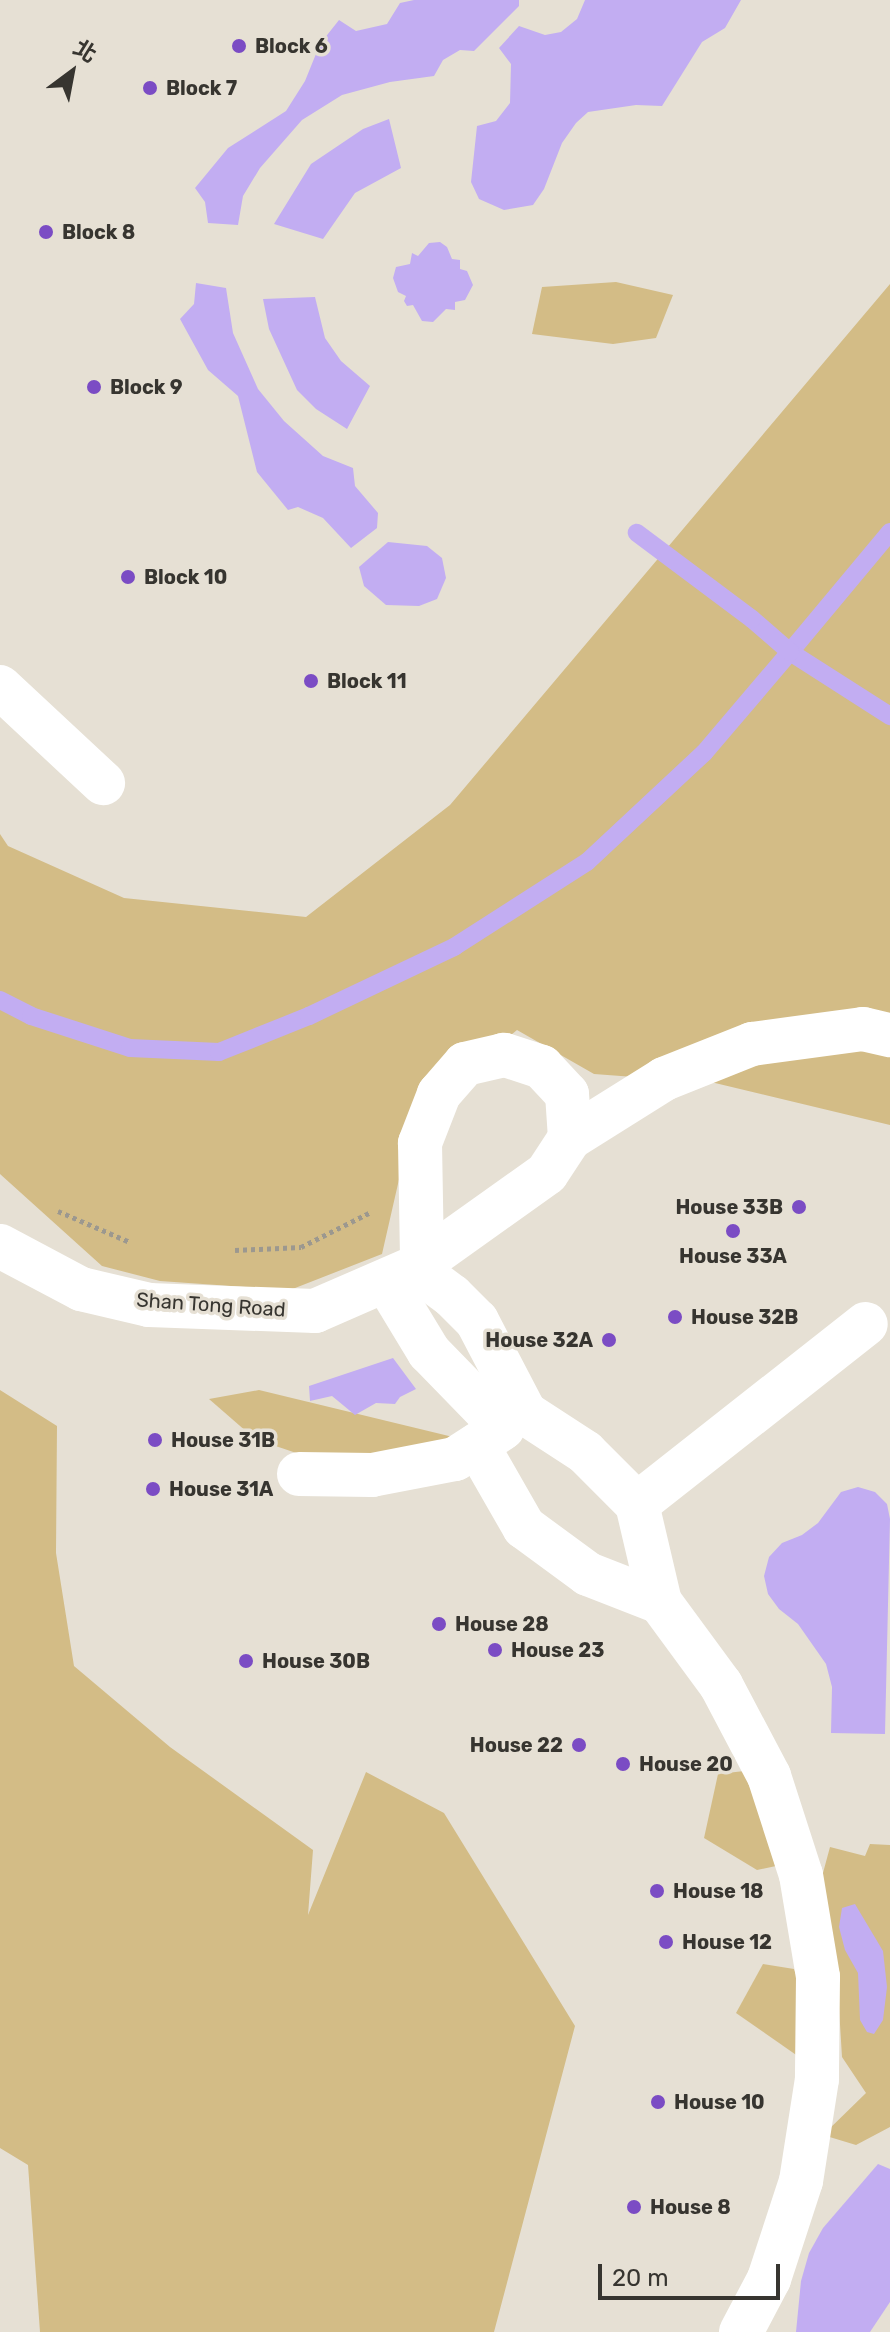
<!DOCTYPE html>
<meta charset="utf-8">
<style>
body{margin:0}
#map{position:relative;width:890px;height:2332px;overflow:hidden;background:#e6e0d4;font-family:Rubik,"Noto Sans TC",sans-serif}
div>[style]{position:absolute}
.green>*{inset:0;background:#d3bc86}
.water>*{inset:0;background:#c2adf2}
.stream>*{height:18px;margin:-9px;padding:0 9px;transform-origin:9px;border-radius:9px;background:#c2adf2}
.path>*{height:5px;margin-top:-2.5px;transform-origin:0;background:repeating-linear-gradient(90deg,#9c988f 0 4px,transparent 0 8px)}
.minor>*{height:44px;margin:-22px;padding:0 22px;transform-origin:22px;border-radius:22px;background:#fff}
.dots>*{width:22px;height:22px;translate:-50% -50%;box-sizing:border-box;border:4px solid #e6e0d4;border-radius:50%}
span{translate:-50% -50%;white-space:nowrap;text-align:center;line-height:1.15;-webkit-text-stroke:7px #e6e0d4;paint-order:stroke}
.poi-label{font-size:20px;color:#373530;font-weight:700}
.left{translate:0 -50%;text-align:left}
.right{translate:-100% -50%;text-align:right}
.street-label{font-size:20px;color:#373530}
.north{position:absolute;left:32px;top:32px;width:80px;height:80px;-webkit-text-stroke:6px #e6e0d4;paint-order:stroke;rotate:32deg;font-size:22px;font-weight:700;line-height:32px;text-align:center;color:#373530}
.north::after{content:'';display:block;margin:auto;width:28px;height:36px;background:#373530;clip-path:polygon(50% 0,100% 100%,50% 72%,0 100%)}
.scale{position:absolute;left:598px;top:2264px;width:182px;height:36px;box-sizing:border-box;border:4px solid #373530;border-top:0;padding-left:10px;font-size:24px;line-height:28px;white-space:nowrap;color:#373530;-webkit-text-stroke:6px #e6e0d4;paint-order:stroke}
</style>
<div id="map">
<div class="green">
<div style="clip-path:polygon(616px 282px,673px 295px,656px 338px,613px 344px,532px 334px,542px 287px)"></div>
<div style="clip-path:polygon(890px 284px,890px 1125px,715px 1083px,594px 1074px,517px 1030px,413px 1118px,382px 1254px,290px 1290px,160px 1281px,102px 1266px,0 1174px,0 834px,8px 846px,124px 898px,306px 917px,450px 805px)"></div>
<div style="clip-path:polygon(0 1390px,57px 1426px,56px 1553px,74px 1666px,170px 1747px,313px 1850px,308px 1915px,366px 1772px,444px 1813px,575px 2026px,494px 2332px,40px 2332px,28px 2165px,0 2148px)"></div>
<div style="clip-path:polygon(259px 1390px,453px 1437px,412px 1453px,311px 1458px,255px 1439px,209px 1399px)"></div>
<div style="clip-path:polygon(762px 1769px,776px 1866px,757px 1870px,704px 1838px,718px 1774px)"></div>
<div style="clip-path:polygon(870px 1844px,890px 1845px,890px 2127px,856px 2145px,823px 2135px,866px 2093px,842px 2057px,838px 1992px,820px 1884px,830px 1847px,865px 1856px)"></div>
<div style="clip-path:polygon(763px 1964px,794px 1969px,811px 2014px,802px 2059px,736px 2013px)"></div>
</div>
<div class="water">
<div style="clip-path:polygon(414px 0,519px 0,519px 6px,474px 51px,460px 50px,443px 60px,434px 76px,390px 82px,342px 95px,302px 120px,260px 168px,243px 196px,238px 225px,208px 223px,205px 202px,195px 188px,228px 148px,286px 111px,305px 81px,320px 44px,339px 20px,356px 31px,387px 24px,400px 3px)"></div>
<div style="clip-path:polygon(585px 0,741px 0,725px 28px,702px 42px,662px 106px,636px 105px,588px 112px,576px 123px,562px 143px,544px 189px,533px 205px,504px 210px,479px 199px,471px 182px,477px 126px,496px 121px,510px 103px,511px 64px,499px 48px,519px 26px,545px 35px,561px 32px,577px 19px)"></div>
<div style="clip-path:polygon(389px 119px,401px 168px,355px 193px,323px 239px,274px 224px,311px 164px,363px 129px)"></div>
<div style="clip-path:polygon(440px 242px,447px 247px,452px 259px,460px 260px,460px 269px,467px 271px,473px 285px,465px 300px,455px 302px,455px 310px,446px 309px,433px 322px,422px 321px,413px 305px,407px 306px,404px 301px,406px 296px,398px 292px,393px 278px,396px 267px,410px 264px,412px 253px,418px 256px,429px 243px)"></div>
<div style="clip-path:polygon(196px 283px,226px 288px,233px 333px,258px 389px,284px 421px,323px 456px,353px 468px,355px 486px,378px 513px,377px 528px,351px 548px,323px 518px,298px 507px,288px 510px,257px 472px,238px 396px,208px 370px,180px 319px,194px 304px)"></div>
<div style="clip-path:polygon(315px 297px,325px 338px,341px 361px,370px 386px,347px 429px,316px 409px,297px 390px,269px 329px,263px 299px)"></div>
<div style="clip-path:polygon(388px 542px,427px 546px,442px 558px,446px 578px,437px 599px,419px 606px,386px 605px,364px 586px,359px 567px)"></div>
<div style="clip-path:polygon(393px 1358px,416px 1389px,400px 1397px,395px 1404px,376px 1403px,355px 1415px,332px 1396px,310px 1401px,309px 1386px)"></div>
<div style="clip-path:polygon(858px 1487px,875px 1492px,887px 1504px,890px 1519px,885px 1734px,831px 1733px,832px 1687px,826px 1664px,798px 1624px,779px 1609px,768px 1594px,764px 1576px,769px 1557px,782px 1543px,802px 1535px,818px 1523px,841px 1492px)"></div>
<div style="clip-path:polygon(855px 1904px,883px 1951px,887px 1987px,883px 2020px,874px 2034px,867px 2032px,860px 2020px,858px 1973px,845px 1950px,839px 1927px,842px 1908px)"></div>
<div style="clip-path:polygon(878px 2164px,890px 2169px,890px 2302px,870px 2332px,796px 2332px,801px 2281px,809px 2253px,823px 2228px)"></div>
</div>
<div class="stream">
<div style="left:890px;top:532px;width:156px;rotate:129.8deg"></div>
<div style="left:790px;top:652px;width:119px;rotate:32.6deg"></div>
<div style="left:0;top:1000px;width:35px;rotate:27deg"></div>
<div style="left:31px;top:1016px;width:104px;rotate:17.9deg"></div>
<div style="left:130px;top:1048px;width:89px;rotate:2.6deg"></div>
<div style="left:219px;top:1052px;width:97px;rotate:-21.8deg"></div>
<div style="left:309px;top:1016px;width:161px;rotate:-25.4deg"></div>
<div style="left:454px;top:947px;width:158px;rotate:-32.6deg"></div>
<div style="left:587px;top:862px;width:160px;rotate:-43deg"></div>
<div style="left:704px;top:753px;width:133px;rotate:-49.6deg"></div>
<div style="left:790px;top:652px;width:50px;rotate:-139deg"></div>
<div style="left:752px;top:619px;width:144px;rotate:-143.2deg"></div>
</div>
<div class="path">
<div style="left:58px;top:1211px;width:78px;rotate:23.3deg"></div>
<div style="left:235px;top:1250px;width:66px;rotate:-2.6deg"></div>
<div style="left:301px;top:1247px;width:76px;rotate:-26.6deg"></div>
</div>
<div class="minor">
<div style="left:0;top:687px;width:141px;rotate:43deg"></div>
<div style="left:570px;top:1138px;width:111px;rotate:-32.1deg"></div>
<div style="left:664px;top:1079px;width:95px;rotate:-21.7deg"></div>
<div style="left:752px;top:1044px;width:112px;rotate:-7.7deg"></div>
<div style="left:863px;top:1029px;width:28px;rotate:13deg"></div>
<div style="left:0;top:1246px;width:92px;rotate:28deg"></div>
<div style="left:81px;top:1289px;width:70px;rotate:13.2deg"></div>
<div style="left:149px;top:1305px;width:166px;rotate:2.1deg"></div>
<div style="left:315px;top:1311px;width:108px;rotate:-23.5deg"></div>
<div style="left:414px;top:1268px;width:163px;rotate:-35.5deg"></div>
<div style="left:547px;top:1173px;width:42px;rotate:-56.7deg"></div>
<div style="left:570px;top:1138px;width:44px;rotate:-93.9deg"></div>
<div style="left:567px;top:1094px;width:37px;rotate:-133deg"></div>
<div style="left:542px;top:1067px;width:40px;rotate:-162deg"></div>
<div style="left:504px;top:1055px;width:40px;rotate:167deg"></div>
<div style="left:465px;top:1064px;width:40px;rotate:131deg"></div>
<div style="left:439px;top:1094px;width:53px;rotate:111.2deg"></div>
<div style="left:420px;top:1143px;width:117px;rotate:89deg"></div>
<div style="left:414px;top:1268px;width:47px;rotate:36.4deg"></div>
<div style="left:452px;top:1296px;width:35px;rotate:45deg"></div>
<div style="left:477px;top:1321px;width:104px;rotate:62.4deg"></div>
<div style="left:525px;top:1413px;width:72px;rotate:33deg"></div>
<div style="left:585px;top:1452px;width:74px;rotate:45deg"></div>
<div style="left:637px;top:1504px;width:101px;rotate:76.8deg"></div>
<div style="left:660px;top:1602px;width:103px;rotate:53.7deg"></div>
<div style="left:721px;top:1685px;width:103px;rotate:62.2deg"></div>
<div style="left:769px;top:1776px;width:104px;rotate:72.1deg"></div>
<div style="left:801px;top:1875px;width:103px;rotate:80.5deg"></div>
<div style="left:818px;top:1977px;width:102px;rotate:90.6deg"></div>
<div style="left:817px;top:2079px;width:103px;rotate:98.9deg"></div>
<div style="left:801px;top:2181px;width:103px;rotate:108.1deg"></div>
<div style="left:769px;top:2279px;width:60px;rotate:117.8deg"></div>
<div style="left:386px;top:1281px;width:83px;rotate:58.8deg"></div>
<div style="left:429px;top:1352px;width:106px;rotate:45.8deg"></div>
<div style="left:477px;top:1445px;width:95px;rotate:60.2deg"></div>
<div style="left:524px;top:1527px;width:79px;rotate:36.3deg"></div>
<div style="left:588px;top:1574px;width:77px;rotate:21.3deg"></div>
<div style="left:299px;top:1474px;width:73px;rotate:0.8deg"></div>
<div style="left:372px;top:1475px;width:85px;rotate:-10.9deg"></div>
<div style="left:455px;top:1459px;width:54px;rotate:-32.8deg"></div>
<div style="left:637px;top:1504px;width:291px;rotate:-38.2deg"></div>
</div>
<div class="dots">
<div style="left:239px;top:46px;background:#7b4cc4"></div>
<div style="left:150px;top:88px;background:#7b4cc4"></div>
<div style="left:46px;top:232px;background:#7b4cc4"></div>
<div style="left:94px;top:387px;background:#7b4cc4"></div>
<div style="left:128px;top:577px;background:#7b4cc4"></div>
<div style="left:311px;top:681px;background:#7b4cc4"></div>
<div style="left:799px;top:1207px;background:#7b4cc4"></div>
<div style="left:733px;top:1231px;background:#7b4cc4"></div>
<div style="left:675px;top:1317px;background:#7b4cc4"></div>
<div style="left:609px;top:1340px;background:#7b4cc4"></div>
<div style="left:155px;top:1440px;background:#7b4cc4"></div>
<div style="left:153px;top:1489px;background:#7b4cc4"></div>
<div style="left:439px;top:1624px;background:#7b4cc4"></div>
<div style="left:495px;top:1650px;background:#7b4cc4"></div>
<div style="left:246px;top:1661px;background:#7b4cc4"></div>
<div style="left:579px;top:1745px;background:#7b4cc4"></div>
<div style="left:623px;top:1764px;background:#7b4cc4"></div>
<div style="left:657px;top:1891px;background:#7b4cc4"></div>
<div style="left:666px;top:1942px;background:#7b4cc4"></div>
<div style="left:658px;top:2102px;background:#7b4cc4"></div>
<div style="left:634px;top:2207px;background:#7b4cc4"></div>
</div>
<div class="poi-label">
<span class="left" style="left:255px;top:46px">Block 6</span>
<span class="left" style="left:166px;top:88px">Block 7</span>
<span class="left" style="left:62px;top:232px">Block 8</span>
<span class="left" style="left:110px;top:387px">Block 9</span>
<span class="left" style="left:144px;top:577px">Block 10</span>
<span class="left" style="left:327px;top:681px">Block 11</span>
<span class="right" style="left:783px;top:1207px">House 33B</span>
<span style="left:733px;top:1256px">House 33A</span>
<span class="left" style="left:691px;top:1317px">House 32B</span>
<span class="right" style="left:593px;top:1340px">House 32A</span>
<span class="left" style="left:171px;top:1440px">House 31B</span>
<span class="left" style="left:169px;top:1489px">House 31A</span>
<span class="left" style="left:455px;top:1624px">House 28</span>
<span class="left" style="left:511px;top:1650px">House 23</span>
<span class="left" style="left:262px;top:1661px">House 30B</span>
<span class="right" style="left:563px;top:1745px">House 22</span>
<span class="left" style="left:639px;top:1764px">House 20</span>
<span class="left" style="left:673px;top:1891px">House 18</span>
<span class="left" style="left:682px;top:1942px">House 12</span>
<span class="left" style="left:674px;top:2102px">House 10</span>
<span class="left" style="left:650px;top:2207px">House 8</span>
</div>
<div class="street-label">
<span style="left:211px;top:1305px;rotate:4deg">Shan Tong Road</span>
</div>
<div class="north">北</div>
<div class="scale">20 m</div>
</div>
